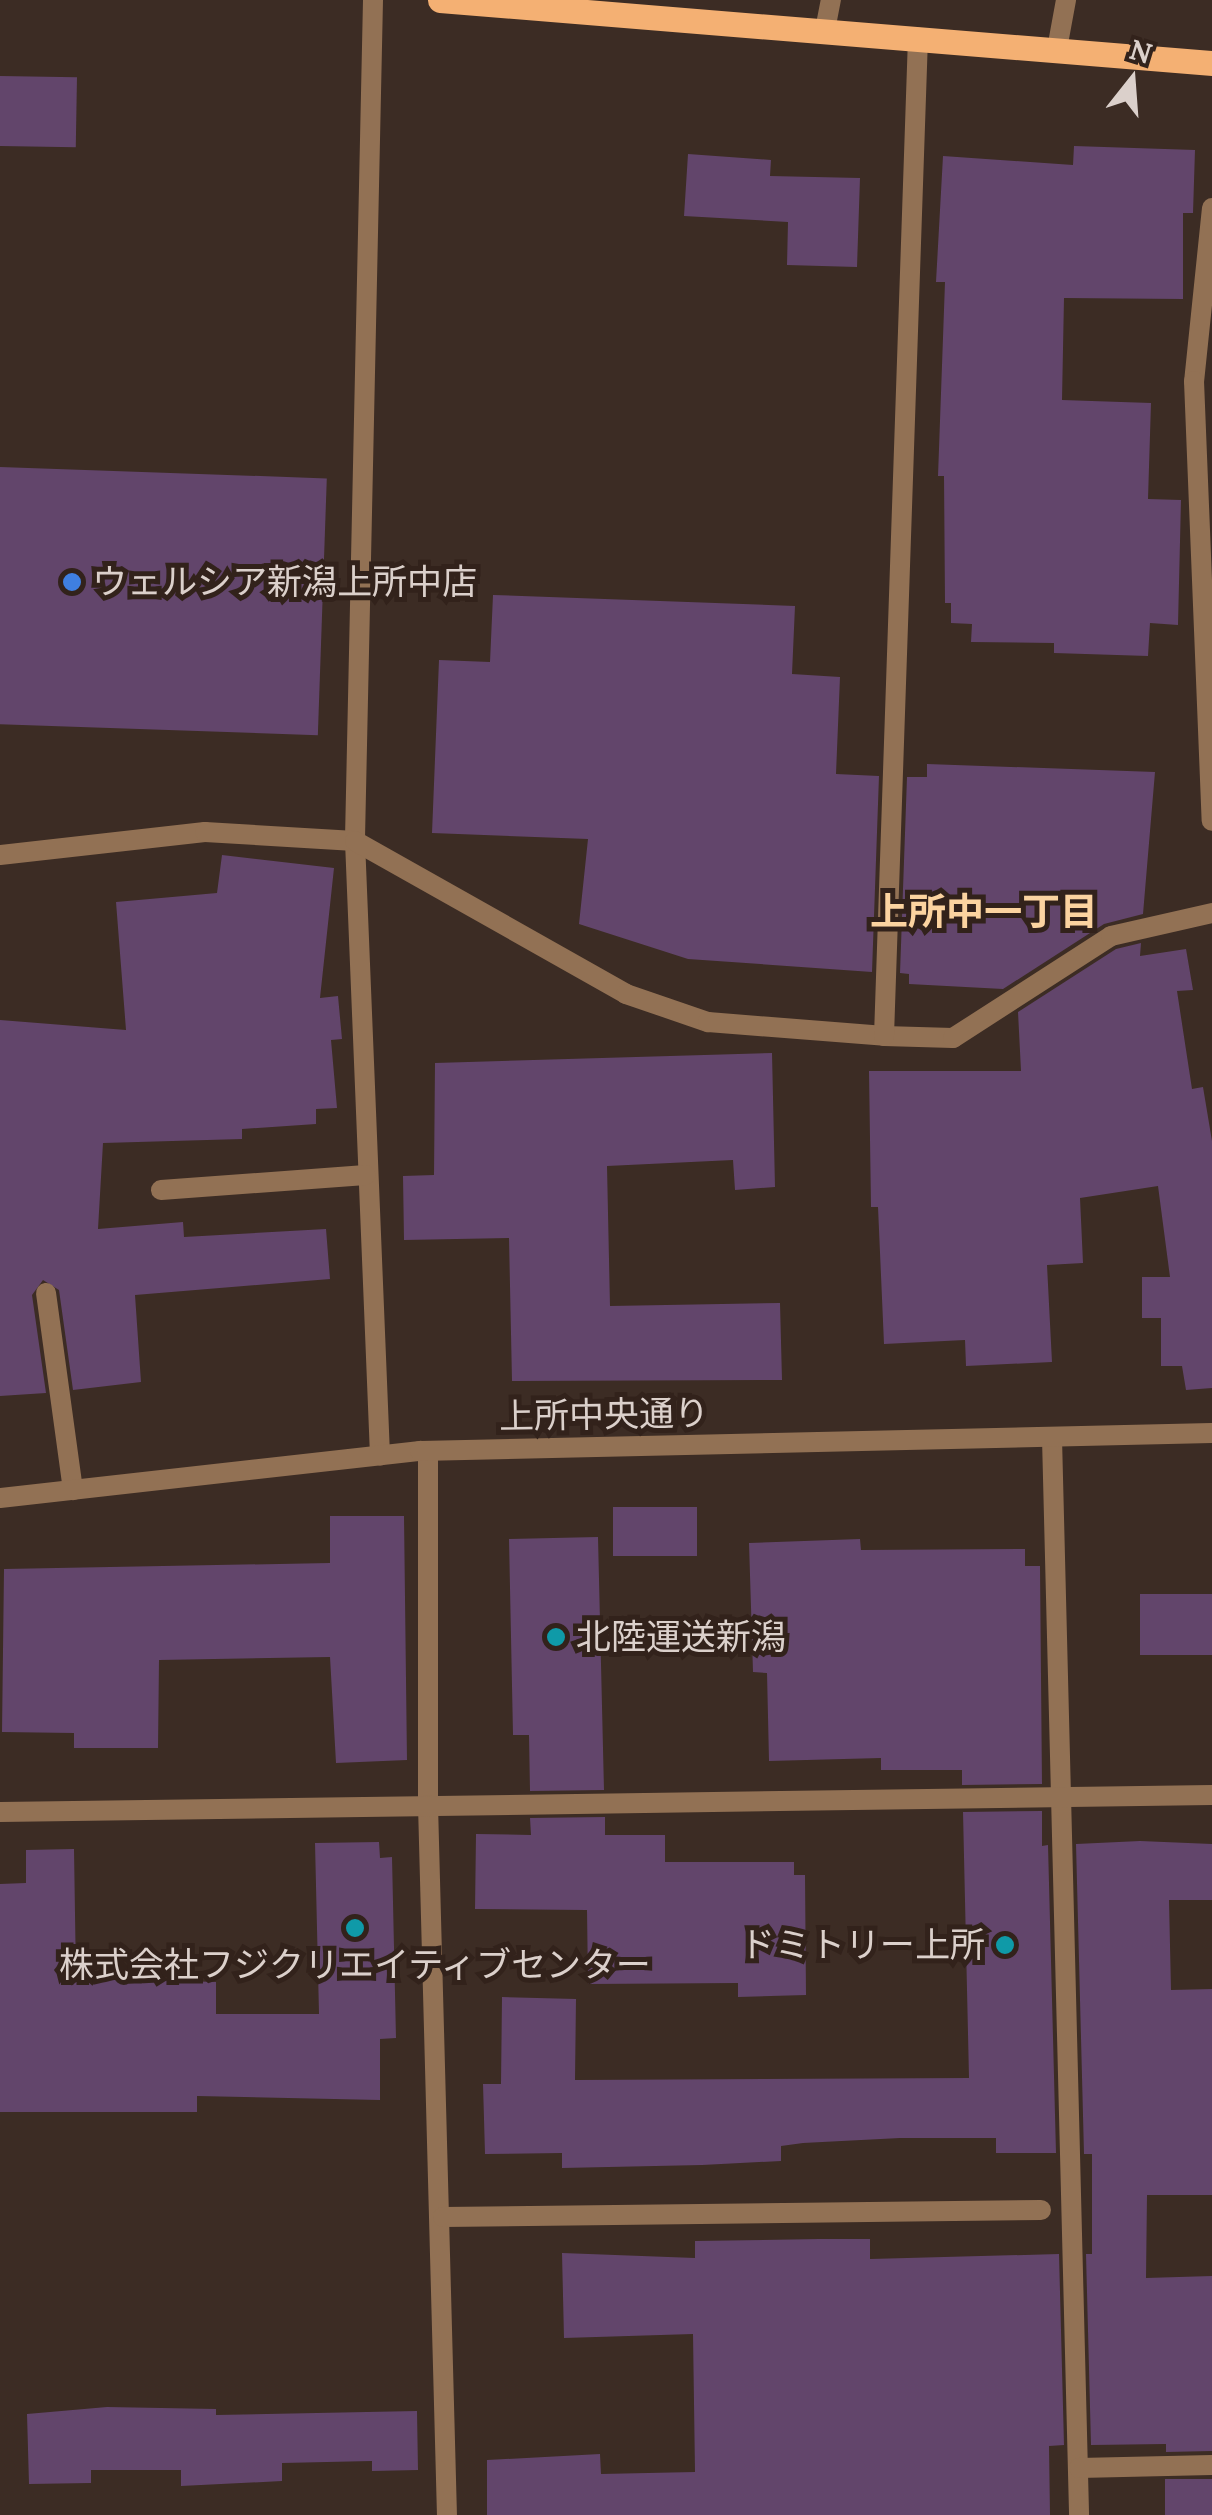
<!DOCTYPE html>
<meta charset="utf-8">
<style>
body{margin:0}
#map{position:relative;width:1212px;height:2515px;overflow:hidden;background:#3c2c24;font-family:Lora,"Noto Sans JP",serif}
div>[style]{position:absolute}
.building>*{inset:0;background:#62456b;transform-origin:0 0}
.minor>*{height:20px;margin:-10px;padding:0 10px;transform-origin:10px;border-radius:10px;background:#927154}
.tertiary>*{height:20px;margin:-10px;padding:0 10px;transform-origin:10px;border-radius:10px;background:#927154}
.primary>*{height:25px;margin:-12.5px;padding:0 12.5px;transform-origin:12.5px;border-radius:12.5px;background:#f4b073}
.dots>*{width:28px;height:28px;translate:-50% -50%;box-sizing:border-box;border:5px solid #32221b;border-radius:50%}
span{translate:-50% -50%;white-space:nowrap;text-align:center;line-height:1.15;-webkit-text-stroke:10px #32221b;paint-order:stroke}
.poi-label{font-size:35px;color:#dbd0cb}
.left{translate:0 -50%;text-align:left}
.right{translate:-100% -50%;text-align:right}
.street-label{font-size:35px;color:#dbd0cb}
.neighbourhood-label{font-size:38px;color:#fbd3a0;font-weight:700}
.north{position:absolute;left:1082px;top:30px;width:100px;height:100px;-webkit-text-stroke:8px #32221b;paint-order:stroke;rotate:17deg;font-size:28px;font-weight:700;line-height:40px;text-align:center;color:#dbd0cb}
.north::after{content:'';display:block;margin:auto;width:35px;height:45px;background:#dbd0cb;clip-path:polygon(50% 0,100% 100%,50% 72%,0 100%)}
</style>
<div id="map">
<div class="building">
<div style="left:0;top:76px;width:77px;height:70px;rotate:1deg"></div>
<div style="clip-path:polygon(1074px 146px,1195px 150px,1193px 213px,1183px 213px,1183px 299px,1064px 298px,1062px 400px,1151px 403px,1148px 499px,1181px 500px,1178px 625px,1150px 623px,1148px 656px,1054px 653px,1054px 643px,971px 642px,972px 624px,951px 623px,951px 603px,945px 603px,944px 476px,938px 476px,945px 282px,936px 282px,943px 156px,1073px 165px)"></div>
<div style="clip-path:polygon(688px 154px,771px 160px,770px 176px,860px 178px,857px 267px,787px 265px,788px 222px,684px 216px)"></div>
<div style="left:0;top:467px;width:327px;height:257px;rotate:2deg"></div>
<div style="clip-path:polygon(493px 595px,795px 606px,792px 674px,840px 677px,836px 774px,879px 776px,872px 972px,688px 959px,579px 924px,588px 839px,432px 833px,439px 660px,490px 662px)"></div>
<div style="clip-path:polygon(927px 764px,1155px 772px,1143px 914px,1104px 924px,1003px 989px,909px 984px,909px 974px,900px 973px,907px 777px,927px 777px)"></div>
<div style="clip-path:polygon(222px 855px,334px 868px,320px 998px,338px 996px,342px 1039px,331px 1040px,337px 1108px,316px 1109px,316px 1124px,242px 1129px,242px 1139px,103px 1143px,98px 1229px,183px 1222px,184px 1237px,326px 1229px,330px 1279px,135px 1295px,141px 1382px,73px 1390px,59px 1290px,43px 1280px,32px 1295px,46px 1393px,0 1396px,0 1020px,126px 1030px,116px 902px,217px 893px)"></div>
<div style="clip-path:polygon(1141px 943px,1140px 956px,1186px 949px,1193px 990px,1177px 991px,1192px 1089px,1203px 1087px,1212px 1141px,1212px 1388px,1186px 1390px,1182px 1366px,1161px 1366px,1161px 1318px,1142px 1318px,1142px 1277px,1170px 1277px,1158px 1186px,1080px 1198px,1083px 1263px,1047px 1265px,1052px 1362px,966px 1366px,965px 1340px,884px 1344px,878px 1207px,871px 1207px,869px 1071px,1021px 1071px,1018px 1012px,1116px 949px)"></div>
<div style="clip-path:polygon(772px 1053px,775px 1187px,735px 1190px,733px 1160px,607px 1166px,610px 1306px,780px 1303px,782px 1380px,512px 1381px,509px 1238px,404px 1240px,403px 1176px,434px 1175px,435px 1063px)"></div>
<div style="left:697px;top:1507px;width:49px;height:84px;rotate:90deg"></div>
<div style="clip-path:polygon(330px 1516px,404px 1516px,407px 1760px,336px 1763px,330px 1657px,159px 1660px,158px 1748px,74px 1748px,74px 1733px,2px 1732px,4px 1569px,330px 1563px)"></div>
<div style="clip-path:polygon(598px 1537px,604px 1790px,530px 1791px,529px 1735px,513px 1735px,509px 1539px)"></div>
<div style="clip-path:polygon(860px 1539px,861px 1550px,1025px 1549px,1025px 1566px,1040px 1566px,1042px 1784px,962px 1785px,962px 1770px,881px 1770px,881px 1758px,769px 1761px,767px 1673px,753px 1672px,749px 1543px)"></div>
<div style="left:1212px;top:1594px;width:61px;height:72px;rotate:90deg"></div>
<div style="clip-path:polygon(1042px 1811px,1042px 1846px,1048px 1845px,1056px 2153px,996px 2153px,996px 2138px,900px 2138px,803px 2143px,781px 2146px,781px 2161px,702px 2165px,562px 2168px,562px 2153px,485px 2154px,483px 2084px,501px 2084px,502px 1997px,576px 1999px,575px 2080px,969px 2078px,963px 1812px)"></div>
<div style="clip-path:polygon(605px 1817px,605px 1835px,665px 1835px,665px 1862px,794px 1862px,794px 1875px,805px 1875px,806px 1995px,738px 1997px,738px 1983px,588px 1984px,587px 1910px,475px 1909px,476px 1834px,531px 1835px,530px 1818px)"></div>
<div style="clip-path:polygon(1140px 1841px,1212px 1844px,1212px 1900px,1169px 1900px,1171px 1990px,1212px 1989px,1212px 2195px,1147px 2195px,1146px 2278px,1212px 2276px,1212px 2451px,1166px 2452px,1166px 2444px,1091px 2445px,1086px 2254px,1092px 2254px,1092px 2154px,1084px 2154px,1076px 1844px)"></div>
<div style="clip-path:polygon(379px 1842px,380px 1858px,392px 1857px,396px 2038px,380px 2039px,380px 2100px,197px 2096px,197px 2112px,0 2112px,0 1884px,26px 1883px,26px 1850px,74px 1849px,76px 1978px,216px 1982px,216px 2014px,319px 2014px,315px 1843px)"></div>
<div style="clip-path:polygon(819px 2239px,870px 2239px,870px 2259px,1059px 2254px,1064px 2445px,1049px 2446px,1050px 2515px,487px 2515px,487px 2460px,600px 2454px,601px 2474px,695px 2472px,693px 2334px,564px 2338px,562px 2253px,695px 2258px,695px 2241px)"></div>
<div style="clip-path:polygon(107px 2407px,216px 2409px,216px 2415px,417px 2411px,418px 2470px,372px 2471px,372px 2461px,282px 2463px,282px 2481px,181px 2486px,181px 2470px,91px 2470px,91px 2483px,29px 2484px,27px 2414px)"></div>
<div style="left:1212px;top:2479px;width:36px;height:47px;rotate:90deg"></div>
</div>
<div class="minor">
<div style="left:373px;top:0;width:841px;rotate:91.23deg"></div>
<div style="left:355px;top:841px;width:615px;rotate:87.67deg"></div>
<div style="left:825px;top:30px;width:31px;rotate:-79deg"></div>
<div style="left:1057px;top:49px;width:50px;rotate:-79.6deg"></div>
<div style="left:1212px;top:208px;width:174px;rotate:95.9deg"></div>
<div style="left:1194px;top:381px;width:440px;rotate:87.7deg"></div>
<div style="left:0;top:855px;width:206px;rotate:-6.4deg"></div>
<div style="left:205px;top:832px;width:150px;rotate:3.4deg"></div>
<div style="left:355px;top:841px;width:311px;rotate:29.4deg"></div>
<div style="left:626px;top:994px;width:87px;rotate:18.9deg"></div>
<div style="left:708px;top:1022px;width:177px;rotate:4.5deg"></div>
<div style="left:884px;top:1036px;width:69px;rotate:1.7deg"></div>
<div style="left:953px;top:1038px;width:188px;rotate:-32.8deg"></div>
<div style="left:1111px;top:936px;width:104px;rotate:-12.8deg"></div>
<div style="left:884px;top:1036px;width:999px;rotate:-88.05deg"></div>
<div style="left:161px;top:1190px;width:205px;rotate:-4.2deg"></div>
<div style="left:46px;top:1293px;width:199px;rotate:82.2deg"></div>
<div style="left:1052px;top:1438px;width:1077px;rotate:88.56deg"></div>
<div style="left:428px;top:1451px;width:354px;rotate:90deg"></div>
<div style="left:428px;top:1805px;width:710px;rotate:88.47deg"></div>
<div style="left:0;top:1812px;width:1212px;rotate:-0.8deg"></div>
<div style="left:443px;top:2217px;width:598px;rotate:-0.67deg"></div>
<div style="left:1079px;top:2468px;width:133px;rotate:-1.3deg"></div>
</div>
<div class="tertiary">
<div style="left:0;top:1498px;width:423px;rotate:-6.4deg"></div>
<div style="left:420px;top:1451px;width:792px;rotate:-1.3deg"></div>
</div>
<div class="primary">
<div style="left:440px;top:0;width:775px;rotate:4.67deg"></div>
</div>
<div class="dots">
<div style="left:72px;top:582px;background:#3f7fe0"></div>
<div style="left:556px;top:1637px;background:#0f9aa8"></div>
<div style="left:355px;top:1928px;background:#0f9aa8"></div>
<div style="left:1005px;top:1945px;background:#0f9aa8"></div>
</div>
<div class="poi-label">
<span class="left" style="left:92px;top:582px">ウェルシア新潟上所中店</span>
<span class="left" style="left:576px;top:1637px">北陸運送新潟</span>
<span class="right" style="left:985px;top:1945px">ドミトリー上所</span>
<span style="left:355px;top:1965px">株式会社フジクリエイティブセンター</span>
</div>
<div class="street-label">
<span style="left:604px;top:1415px;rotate:-1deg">上所中央通り</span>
</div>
<div class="neighbourhood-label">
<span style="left:984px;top:912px">上所中一丁目</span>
</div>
<div class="north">N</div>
</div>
